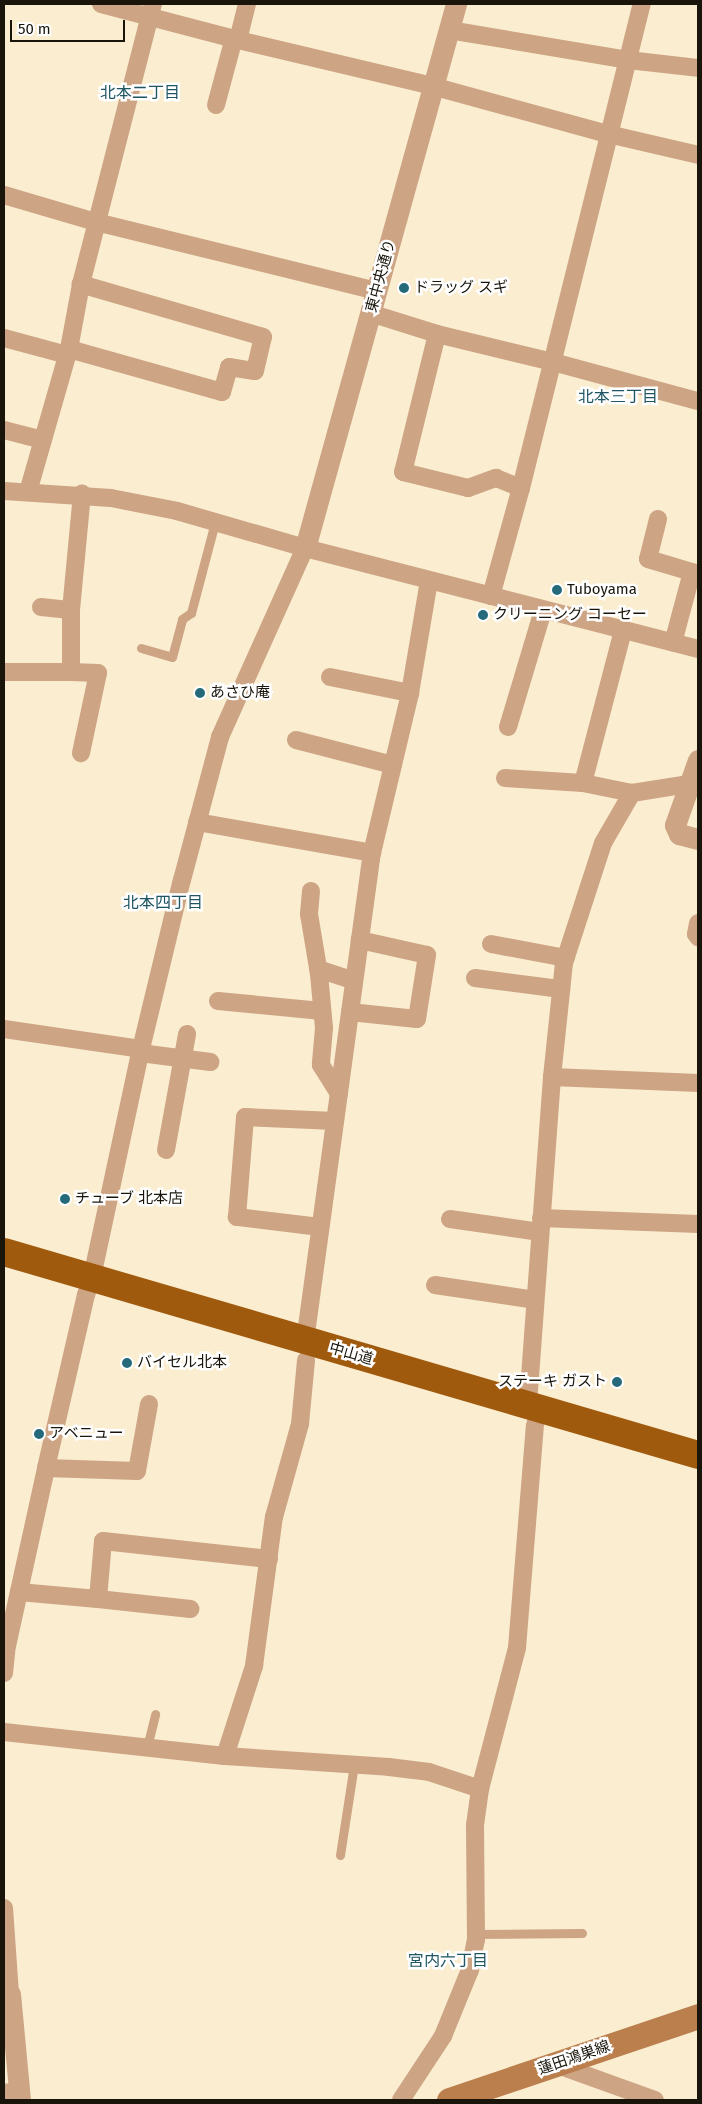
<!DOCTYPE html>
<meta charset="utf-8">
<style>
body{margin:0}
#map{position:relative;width:702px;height:2104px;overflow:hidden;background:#faedd0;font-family:"Fira Sans","Noto Sans JP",sans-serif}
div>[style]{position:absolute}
.service>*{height:9px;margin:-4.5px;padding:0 4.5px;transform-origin:4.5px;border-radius:4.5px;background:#cda484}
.minor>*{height:18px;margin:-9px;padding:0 9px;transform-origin:9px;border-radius:9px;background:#cda484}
.tertiary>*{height:21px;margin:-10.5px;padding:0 10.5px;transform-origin:10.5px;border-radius:10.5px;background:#cda484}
.secondary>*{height:25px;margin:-12.5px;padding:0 12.5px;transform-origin:12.5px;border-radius:12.5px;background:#bb7f4d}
.trunk>*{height:28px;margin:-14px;padding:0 14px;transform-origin:14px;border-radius:14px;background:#a05a0e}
.dots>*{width:14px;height:14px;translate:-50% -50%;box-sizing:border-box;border:2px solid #fff;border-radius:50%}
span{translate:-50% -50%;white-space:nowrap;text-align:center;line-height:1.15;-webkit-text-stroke:5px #fff;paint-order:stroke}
.street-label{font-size:15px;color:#19150b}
.poi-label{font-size:15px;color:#19150b}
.left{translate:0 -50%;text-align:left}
.right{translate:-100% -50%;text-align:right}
.neighbourhood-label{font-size:16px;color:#205663}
.frame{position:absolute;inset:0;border:5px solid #19150b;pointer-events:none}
.scale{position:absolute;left:10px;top:20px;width:115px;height:22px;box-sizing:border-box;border:2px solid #19150b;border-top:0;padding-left:6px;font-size:15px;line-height:18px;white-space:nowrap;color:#19150b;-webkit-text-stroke:4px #fff;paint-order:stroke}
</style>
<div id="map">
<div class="service">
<div style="left:141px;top:648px;width:32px;rotate:16deg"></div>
<div style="left:172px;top:657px;width:39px;rotate:-75deg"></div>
<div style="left:182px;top:619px;width:11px;rotate:-34deg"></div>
<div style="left:191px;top:613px;width:94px;rotate:-75.2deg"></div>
<div style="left:147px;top:1747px;width:34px;rotate:-76deg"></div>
<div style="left:340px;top:1855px;width:91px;rotate:-81.2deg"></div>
<div style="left:476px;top:1934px;width:106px;rotate:-0.5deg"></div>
</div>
<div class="minor">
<div style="left:101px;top:4px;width:142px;rotate:14.7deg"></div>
<div style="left:238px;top:40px;width:199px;rotate:13.3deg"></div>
<div style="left:432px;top:86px;width:182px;rotate:15.3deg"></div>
<div style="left:608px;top:134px;width:92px;rotate:13.1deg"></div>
<div style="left:449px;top:30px;width:181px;rotate:9.5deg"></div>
<div style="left:628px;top:60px;width:70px;rotate:6.5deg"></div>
<div style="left:238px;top:40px;width:37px;rotate:-76deg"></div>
<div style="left:216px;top:105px;width:69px;rotate:-75deg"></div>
<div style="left:4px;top:195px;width:96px;rotate:16.4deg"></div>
<div style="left:96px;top:222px;width:289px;rotate:13.8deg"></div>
<div style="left:370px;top:313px;width:70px;rotate:17.4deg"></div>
<div style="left:437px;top:334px;width:119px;rotate:13.6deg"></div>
<div style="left:553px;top:362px;width:150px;rotate:15.1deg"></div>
<div style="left:437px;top:334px;width:142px;rotate:103.8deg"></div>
<div style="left:403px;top:472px;width:67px;rotate:13.8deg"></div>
<div style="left:468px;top:488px;width:30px;rotate:-20deg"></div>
<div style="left:496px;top:478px;width:27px;rotate:22deg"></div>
<div style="left:4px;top:338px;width:65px;rotate:15.1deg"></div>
<div style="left:69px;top:349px;width:159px;rotate:15.7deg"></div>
<div style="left:222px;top:392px;width:26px;rotate:-74deg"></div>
<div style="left:229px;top:367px;width:26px;rotate:9deg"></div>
<div style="left:255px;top:371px;width:35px;rotate:-77deg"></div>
<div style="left:263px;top:337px;width:190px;rotate:-163.8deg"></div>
<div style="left:4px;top:430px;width:40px;rotate:14.4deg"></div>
<div style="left:4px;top:491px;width:107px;rotate:3.7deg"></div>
<div style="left:111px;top:498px;width:67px;rotate:11.1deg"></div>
<div style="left:177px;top:511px;width:133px;rotate:16.1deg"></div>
<div style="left:305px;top:548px;width:406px;rotate:14.4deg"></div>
<div style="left:28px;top:492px;width:149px;rotate:-74deg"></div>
<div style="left:69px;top:349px;width:66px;rotate:-79.5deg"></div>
<div style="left:81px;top:284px;width:289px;rotate:-75.6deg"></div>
<div style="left:658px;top:519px;width:41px;rotate:104deg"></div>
<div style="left:648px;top:559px;width:46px;rotate:16.5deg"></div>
<div style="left:692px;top:572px;width:73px;rotate:105deg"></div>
<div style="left:491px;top:596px;width:112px;rotate:-74.5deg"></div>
<div style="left:521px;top:488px;width:499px;rotate:-76deg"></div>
<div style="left:41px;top:607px;width:30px;rotate:6deg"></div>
<div style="left:4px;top:672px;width:67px"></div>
<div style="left:71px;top:672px;width:62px;rotate:-90deg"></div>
<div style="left:71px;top:610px;width:117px;rotate:-84.6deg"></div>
<div style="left:71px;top:672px;width:27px;rotate:2deg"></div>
<div style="left:98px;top:673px;width:82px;rotate:102deg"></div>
<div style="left:330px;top:677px;width:82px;rotate:11.3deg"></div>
<div style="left:508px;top:727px;width:122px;rotate:-73.3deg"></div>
<div style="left:296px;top:740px;width:100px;rotate:14.5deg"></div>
<div style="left:505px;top:778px;width:78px;rotate:3.7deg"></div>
<div style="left:583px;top:783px;width:50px;rotate:11.5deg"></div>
<div style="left:632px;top:793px;width:58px;rotate:-9deg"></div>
<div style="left:583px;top:783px;width:157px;rotate:-75.3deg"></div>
<div style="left:197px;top:822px;width:178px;rotate:10deg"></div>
<div style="left:311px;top:891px;width:23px;rotate:95deg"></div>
<div style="left:309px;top:914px;width:61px;rotate:80.5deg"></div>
<div style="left:319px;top:974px;width:54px;rotate:84.7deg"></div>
<div style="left:324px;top:1028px;width:37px;rotate:95deg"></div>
<div style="left:321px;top:1065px;width:34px;rotate:58deg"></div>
<div style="left:698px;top:923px;width:11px;rotate:100deg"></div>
<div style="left:696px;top:934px;width:4px;rotate:56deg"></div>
<div style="left:491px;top:944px;width:76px;rotate:10.6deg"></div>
<div style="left:318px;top:969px;width:38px;rotate:18deg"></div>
<div style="left:475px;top:978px;width:87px;rotate:7.3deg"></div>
<div style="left:218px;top:1001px;width:104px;rotate:5.5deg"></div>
<div style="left:350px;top:1012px;width:67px;rotate:6deg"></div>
<div style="left:417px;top:1019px;width:65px;rotate:-81.1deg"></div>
<div style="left:427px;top:955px;width:69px;rotate:-167.4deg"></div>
<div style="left:4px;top:1029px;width:138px;rotate:8.3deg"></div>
<div style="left:140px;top:1053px;width:71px;rotate:7.3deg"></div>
<div style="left:552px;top:1077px;width:146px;rotate:2.4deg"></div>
<div style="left:166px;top:1150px;width:118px;rotate:-79.7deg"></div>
<div style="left:541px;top:1218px;width:157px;rotate:2.2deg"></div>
<div style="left:450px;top:1219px;width:91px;rotate:8.2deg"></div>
<div style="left:320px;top:1227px;width:84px;rotate:-173.1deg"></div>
<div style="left:237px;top:1217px;width:100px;rotate:-85.4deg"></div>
<div style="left:245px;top:1117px;width:90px;rotate:2.5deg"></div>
<div style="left:435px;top:1285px;width:101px;rotate:8.5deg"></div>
<div style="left:305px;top:1341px;width:493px;rotate:-82.2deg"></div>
<div style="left:372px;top:853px;width:164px;rotate:-76.6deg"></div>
<div style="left:410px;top:693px;width:114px;rotate:-80.4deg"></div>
<div style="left:528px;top:1404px;width:328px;rotate:-85.8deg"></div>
<div style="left:552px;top:1077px;width:115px;rotate:-84deg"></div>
<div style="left:564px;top:963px;width:126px;rotate:-72deg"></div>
<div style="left:603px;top:843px;width:58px;rotate:-59.9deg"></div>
<div style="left:46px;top:1468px;width:91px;rotate:1.9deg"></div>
<div style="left:137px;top:1471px;width:68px;rotate:-79.8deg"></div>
<div style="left:19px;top:1592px;width:79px;rotate:5.1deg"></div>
<div style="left:98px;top:1599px;width:58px;rotate:-85.1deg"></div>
<div style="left:103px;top:1541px;width:167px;rotate:6.2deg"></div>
<div style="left:98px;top:1599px;width:93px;rotate:6.2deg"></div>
<div style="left:4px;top:1673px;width:27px;rotate:-84deg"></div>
<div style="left:7px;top:1646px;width:182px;rotate:-77.6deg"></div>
<div style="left:46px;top:1468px;width:178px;rotate:-77deg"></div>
<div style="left:86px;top:1295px;width:19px;rotate:-72deg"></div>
<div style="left:92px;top:1277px;width:229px;rotate:-77.9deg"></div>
<div style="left:140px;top:1053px;width:178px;rotate:-76.4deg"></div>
<div style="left:182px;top:880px;width:148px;rotate:-75.1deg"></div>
<div style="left:220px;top:737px;width:207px;rotate:-65.8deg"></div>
<div style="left:4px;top:1732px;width:222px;rotate:6.2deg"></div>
<div style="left:225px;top:1756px;width:164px;rotate:3.8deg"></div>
<div style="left:389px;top:1767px;width:40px;rotate:7.1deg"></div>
<div style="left:429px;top:1772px;width:54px;rotate:18.4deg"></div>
<div style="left:225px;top:1756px;width:95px;rotate:-72.1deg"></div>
<div style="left:254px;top:1666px;width:150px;rotate:-82.4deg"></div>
<div style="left:274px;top:1517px;width:97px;rotate:-74.4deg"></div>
<div style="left:300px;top:1424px;width:64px;rotate:-84.6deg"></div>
<div style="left:4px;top:1908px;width:86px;rotate:86deg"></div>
<div style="left:555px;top:2064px;width:106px;rotate:19.8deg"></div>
<div style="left:4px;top:2093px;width:15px;rotate:-8deg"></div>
<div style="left:401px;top:2100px;width:77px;rotate:-56.7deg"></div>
<div style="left:443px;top:2036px;width:71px;rotate:-67.8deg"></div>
<div style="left:470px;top:1970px;width:31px;rotate:-79deg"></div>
<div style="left:476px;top:1940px;width:115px;rotate:-90.5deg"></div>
<div style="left:475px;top:1825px;width:36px;rotate:-82deg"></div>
<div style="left:480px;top:1789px;width:146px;rotate:-75.3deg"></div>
<div style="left:517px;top:1648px;width:224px;rotate:-85.4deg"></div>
</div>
<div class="tertiary">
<div style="left:305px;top:548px;width:565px;rotate:-74.49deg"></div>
<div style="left:698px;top:760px;width:69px;rotate:109.5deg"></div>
<div style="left:675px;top:825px;width:10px;rotate:66deg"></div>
<div style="left:679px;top:834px;width:20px;rotate:15deg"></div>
<div style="left:10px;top:1994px;width:106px;rotate:84.6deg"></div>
</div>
<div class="secondary">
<div style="left:449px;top:2100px;width:263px;rotate:-18.6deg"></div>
</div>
<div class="trunk">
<div style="left:4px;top:1252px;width:723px;rotate:16.3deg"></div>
</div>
<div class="dots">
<div style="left:404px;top:288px;background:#256a7a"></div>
<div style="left:557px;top:590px;background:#256a7a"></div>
<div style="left:483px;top:615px;background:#256a7a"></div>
<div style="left:200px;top:693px;background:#256a7a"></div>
<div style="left:65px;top:1199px;background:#256a7a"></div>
<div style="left:127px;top:1363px;background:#256a7a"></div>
<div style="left:617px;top:1382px;background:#256a7a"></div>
<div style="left:39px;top:1434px;background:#256a7a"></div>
</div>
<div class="street-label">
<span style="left:381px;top:276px;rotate:-75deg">東中央通り</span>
<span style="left:351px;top:1354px;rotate:16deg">中山道</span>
<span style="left:574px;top:2058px;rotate:-19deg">蓮田鴻巣線</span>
</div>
<div class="poi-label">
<span class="left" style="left:414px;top:288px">ドラッグ スギ</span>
<span class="left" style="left:567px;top:590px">Tuboyama</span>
<span class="left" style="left:493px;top:615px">クリーニング コーセー</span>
<span class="left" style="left:210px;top:693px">あさひ庵</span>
<span class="left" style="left:75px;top:1199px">チューブ 北本店</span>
<span class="left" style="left:137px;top:1363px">バイセル北本</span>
<span class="right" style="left:607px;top:1382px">ステーキ ガスト</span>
<span class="left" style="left:49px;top:1434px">アベニュー</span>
</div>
<div class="neighbourhood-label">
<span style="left:140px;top:93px">北本二丁目</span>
<span style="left:618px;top:397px">北本三丁目</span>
<span style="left:163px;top:903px">北本四丁目</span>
<span style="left:448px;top:1961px">宮内六丁目</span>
</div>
<div class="frame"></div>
<div class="scale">50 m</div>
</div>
